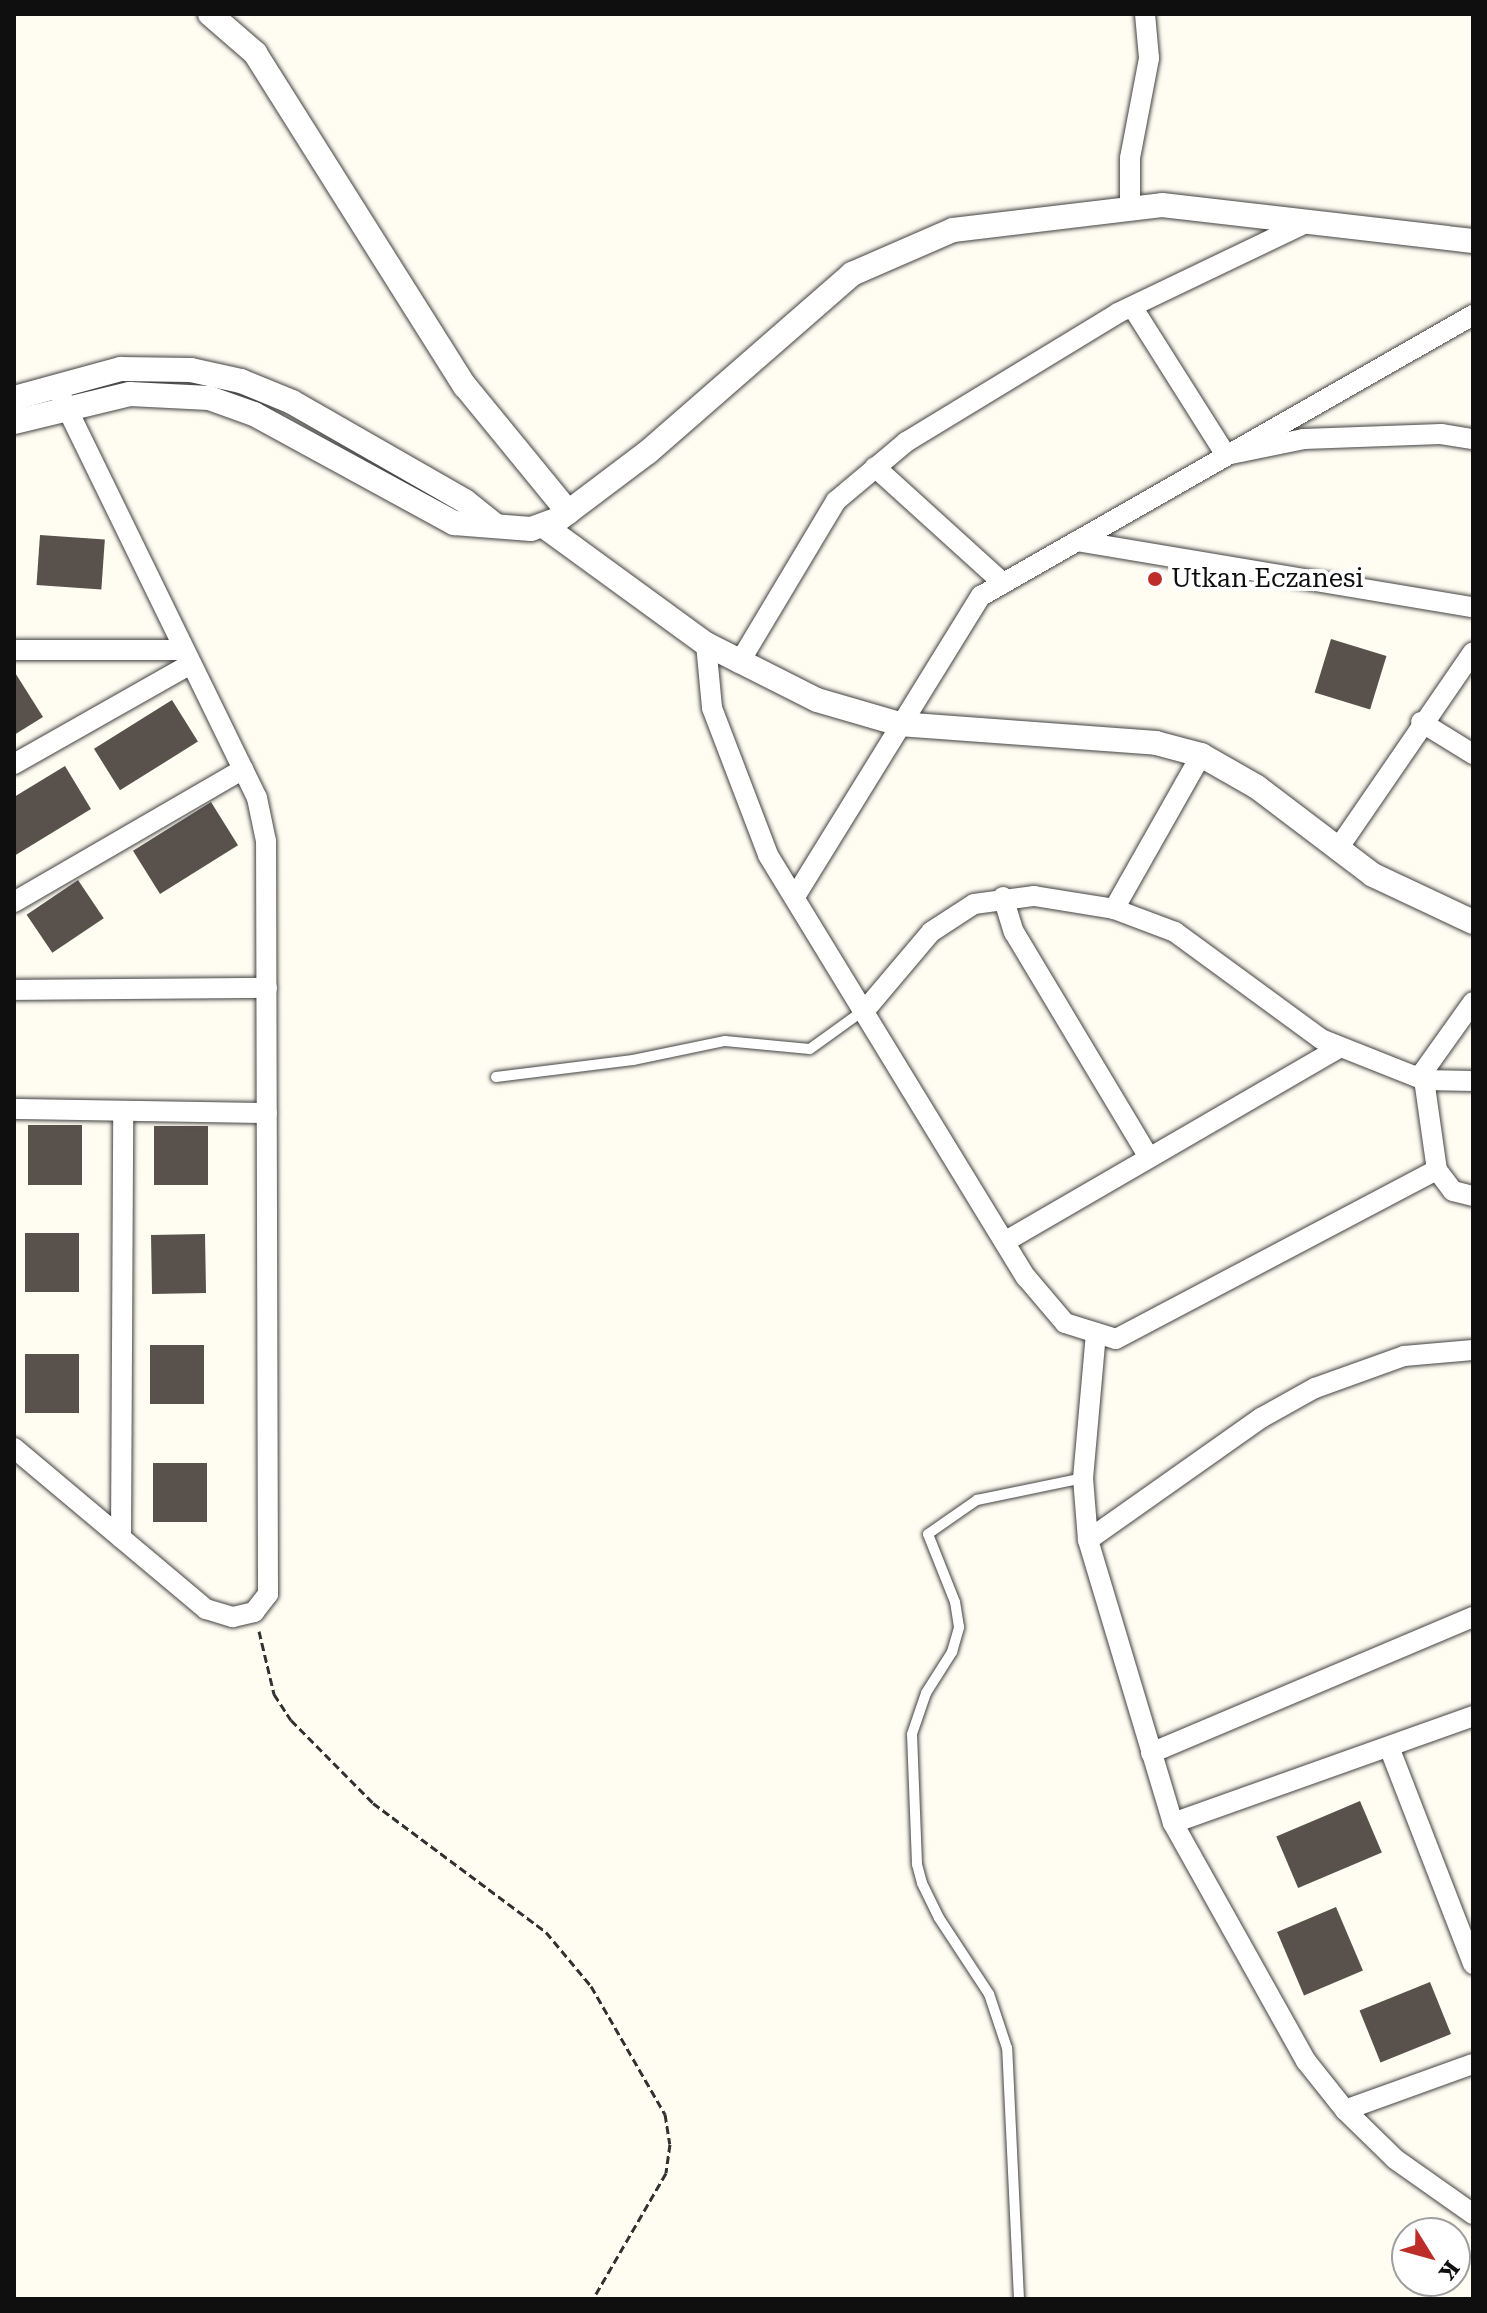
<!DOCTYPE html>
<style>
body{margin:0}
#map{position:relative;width:1487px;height:2313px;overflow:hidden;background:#fffdf2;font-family:"Roboto Serif",serif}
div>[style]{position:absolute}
.building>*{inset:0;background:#58514c;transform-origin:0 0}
.path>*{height:3px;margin-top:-1.5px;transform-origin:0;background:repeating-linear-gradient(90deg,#313131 0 8px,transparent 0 12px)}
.roads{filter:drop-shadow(0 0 2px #424242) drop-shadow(0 0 2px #424242)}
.service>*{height:10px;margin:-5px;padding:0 5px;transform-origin:5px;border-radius:5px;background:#fff}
.minor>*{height:20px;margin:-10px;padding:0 10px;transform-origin:10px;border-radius:10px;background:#fff}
.tertiary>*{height:24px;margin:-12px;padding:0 12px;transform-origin:12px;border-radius:12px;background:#fff}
.dots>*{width:22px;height:22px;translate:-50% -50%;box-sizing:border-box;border:4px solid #fff;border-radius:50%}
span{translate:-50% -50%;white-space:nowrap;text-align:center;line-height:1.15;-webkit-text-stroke:8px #fff;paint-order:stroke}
.poi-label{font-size:26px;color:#0f0f0f}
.left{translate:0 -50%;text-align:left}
.frame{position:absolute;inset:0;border:16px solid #0f0f0f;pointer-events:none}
.north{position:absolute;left:1391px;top:2217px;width:80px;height:80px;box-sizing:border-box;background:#fff;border:2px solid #9f9f9f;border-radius:50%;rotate:127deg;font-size:22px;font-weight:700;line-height:32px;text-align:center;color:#0f0f0f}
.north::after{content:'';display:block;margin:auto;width:28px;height:36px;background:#bd2e2a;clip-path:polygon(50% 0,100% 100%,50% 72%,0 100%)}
</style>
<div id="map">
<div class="building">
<div style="left:40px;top:535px;width:65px;height:50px;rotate:4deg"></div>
<div style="left:1331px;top:639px;width:58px;height:56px;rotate:17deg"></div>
<div style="clip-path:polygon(14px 671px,43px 717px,14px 735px)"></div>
<div style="left:172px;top:700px;width:49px;height:92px;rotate:58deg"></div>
<div style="clip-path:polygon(65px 766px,91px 809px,14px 856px,14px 797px)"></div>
<div style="left:211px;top:802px;width:51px;height:92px;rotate:58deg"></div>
<div style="left:78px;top:880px;width:46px;height:62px;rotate:56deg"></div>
<div style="left:28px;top:1125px;width:54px;height:60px"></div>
<div style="left:154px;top:1126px;width:54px;height:59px"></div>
<div style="left:25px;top:1233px;width:54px;height:59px"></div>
<div style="left:205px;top:1234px;width:59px;height:54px;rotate:89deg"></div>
<div style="left:204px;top:1345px;width:59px;height:54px;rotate:90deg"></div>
<div style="left:79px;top:1354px;width:59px;height:54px;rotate:90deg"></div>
<div style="left:153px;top:1463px;width:54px;height:59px"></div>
<div style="left:1360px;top:1801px;width:56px;height:91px;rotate:67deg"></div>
<div style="left:1336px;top:1907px;width:69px;height:64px;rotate:67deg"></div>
<div style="left:1430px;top:1982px;width:56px;height:76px;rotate:68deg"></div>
</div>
<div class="path">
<div style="left:259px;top:1631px;width:65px;rotate:76.6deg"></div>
<div style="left:274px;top:1694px;width:31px;rotate:57deg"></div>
<div style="left:291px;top:1720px;width:117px;rotate:45.3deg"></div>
<div style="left:373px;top:1803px;width:216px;rotate:36.7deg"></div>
<div style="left:546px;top:1932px;width:70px;rotate:50.2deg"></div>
<div style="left:591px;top:1986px;width:148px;rotate:60deg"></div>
<div style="left:665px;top:2114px;width:30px;rotate:81deg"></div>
<div style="left:670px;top:2144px;width:29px;rotate:98deg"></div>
<div style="left:666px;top:2173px;width:146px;rotate:120.1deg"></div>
</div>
<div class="roads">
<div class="service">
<div style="left:496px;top:1077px;width:138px;rotate:-7.1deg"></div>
<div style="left:633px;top:1060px;width:94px;rotate:-11.7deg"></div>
<div style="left:725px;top:1041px;width:85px;rotate:5.4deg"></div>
<div style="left:810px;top:1049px;width:67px;rotate:-35.8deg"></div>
<div style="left:1019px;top:2299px;width:251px;rotate:-92.7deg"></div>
<div style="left:1007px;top:2048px;width:57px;rotate:-108.4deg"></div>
<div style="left:989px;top:1994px;width:91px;rotate:-123.3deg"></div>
<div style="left:939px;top:1918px;width:39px;rotate:-116deg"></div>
<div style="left:922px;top:1883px;width:20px;rotate:-105deg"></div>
<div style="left:917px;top:1864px;width:130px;rotate:-92.2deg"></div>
<div style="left:912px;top:1734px;width:43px;rotate:-71.1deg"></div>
<div style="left:926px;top:1693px;width:49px;rotate:-57.6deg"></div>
<div style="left:952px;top:1652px;width:26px;rotate:-74deg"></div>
<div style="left:959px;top:1627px;width:25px;rotate:-99deg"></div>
<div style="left:955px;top:1602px;width:73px;rotate:-111.7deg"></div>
<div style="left:928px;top:1534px;width:60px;rotate:-34.8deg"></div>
<div style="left:977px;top:1500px;width:108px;rotate:-11.7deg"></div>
</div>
<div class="minor">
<div style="left:1130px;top:206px;width:48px;rotate:-90deg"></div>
<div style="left:1130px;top:158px;width:102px;rotate:-79.2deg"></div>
<div style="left:1149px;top:58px;width:44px;rotate:-95.2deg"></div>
<div style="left:1133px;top:308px;width:174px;rotate:57.7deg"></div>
<div style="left:1226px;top:455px;width:80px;rotate:-11.6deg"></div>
<div style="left:1304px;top:439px;width:137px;rotate:-2.1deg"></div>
<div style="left:1441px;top:434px;width:32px;rotate:9deg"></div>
<div style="left:875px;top:467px;width:173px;rotate:42.2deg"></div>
<div style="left:1077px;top:541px;width:401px;rotate:9.5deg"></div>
<div style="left:706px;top:644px;width:64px;rotate:84.6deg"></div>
<div style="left:712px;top:708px;width:157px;rotate:69.1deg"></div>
<div style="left:768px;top:855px;width:495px;rotate:58.6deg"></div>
<div style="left:1026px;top:1277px;width:60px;rotate:49.7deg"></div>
<div style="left:1065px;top:1323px;width:53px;rotate:17.4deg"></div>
<div style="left:1116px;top:1339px;width:363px;rotate:-27.8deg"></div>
<div style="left:14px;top:650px;width:170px"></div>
<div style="left:739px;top:663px;width:189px;rotate:-59.1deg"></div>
<div style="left:836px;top:501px;width:92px;rotate:-40.1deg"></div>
<div style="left:906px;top:442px;width:248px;rotate:-31.3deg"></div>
<div style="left:1118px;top:313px;width:204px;rotate:-25.6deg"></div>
<div style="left:1421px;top:722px;width:61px;rotate:31.6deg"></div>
<div style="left:14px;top:764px;width:203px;rotate:-29.5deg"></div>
<div style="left:1337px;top:850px;width:240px;rotate:-55.5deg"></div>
<div style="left:796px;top:895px;width:352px;rotate:-58.3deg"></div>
<div style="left:981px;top:596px;width:567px;rotate:-29.73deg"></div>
<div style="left:1003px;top:897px;width:37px;rotate:73deg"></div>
<div style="left:1014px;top:932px;width:263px;rotate:59.1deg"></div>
<div style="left:14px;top:902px;width:265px;rotate:-30.1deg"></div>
<div style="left:1114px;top:909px;width:177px;rotate:-60.5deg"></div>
<div style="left:14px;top:990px;width:253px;rotate:-0.5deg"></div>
<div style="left:1473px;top:1002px;width:86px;rotate:125.5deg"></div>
<div style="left:1423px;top:1072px;width:99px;rotate:81.9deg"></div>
<div style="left:1437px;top:1170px;width:26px;rotate:53deg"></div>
<div style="left:1453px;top:1191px;width:21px;rotate:14deg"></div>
<div style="left:866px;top:1009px;width:101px;rotate:-49.8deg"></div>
<div style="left:931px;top:932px;width:51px;rotate:-33.1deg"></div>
<div style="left:974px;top:904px;width:61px;rotate:-7.6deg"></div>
<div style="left:1034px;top:896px;width:81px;rotate:9.2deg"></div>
<div style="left:1114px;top:909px;width:65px;rotate:20.7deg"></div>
<div style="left:1175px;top:932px;width:181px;rotate:36.2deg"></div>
<div style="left:1321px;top:1039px;width:111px;rotate:21.7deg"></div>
<div style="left:1424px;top:1080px;width:49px;rotate:1.2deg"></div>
<div style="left:14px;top:1109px;width:253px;rotate:0.9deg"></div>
<div style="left:1006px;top:1241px;width:386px;rotate:-30.1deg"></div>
<div style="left:1096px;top:1333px;width:146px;rotate:95.1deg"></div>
<div style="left:1083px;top:1478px;width:62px;rotate:85.4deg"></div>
<div style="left:1088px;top:1540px;width:295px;rotate:73.3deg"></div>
<div style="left:1173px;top:1823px;width:273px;rotate:60.8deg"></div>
<div style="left:1306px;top:2061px;width:63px;rotate:51.5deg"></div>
<div style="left:1345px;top:2110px;width:70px;rotate:44.4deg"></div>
<div style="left:1395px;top:2159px;width:95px;rotate:35.2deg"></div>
<div style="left:14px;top:1448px;width:251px;rotate:40deg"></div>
<div style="left:206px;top:1609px;width:28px;rotate:17deg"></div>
<div style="left:233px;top:1617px;width:22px;rotate:-13deg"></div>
<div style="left:254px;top:1612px;width:23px;rotate:-52deg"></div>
<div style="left:268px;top:1594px;width:753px;rotate:-90.15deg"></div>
<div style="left:266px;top:841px;width:44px;rotate:-101.8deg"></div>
<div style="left:257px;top:798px;width:446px;rotate:-116deg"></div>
<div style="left:121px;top:1538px;width:427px;rotate:-89.7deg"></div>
<div style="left:1088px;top:1540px;width:212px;rotate:-35.2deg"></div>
<div style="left:1261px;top:1418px;width:62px;rotate:-29.1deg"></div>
<div style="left:1315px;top:1388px;width:95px;rotate:-19.8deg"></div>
<div style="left:1404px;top:1356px;width:69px;rotate:-5deg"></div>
<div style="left:1389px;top:1747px;width:233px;rotate:68.8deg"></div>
<div style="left:1151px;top:1753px;width:350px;rotate:-22.9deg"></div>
<div style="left:1173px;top:1823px;width:319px;rotate:-19.6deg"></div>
<div style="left:1345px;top:2110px;width:136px;rotate:-19.8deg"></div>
</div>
<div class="tertiary">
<div style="left:210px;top:14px;width:60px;rotate:40.9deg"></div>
<div style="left:255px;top:53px;width:394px;rotate:57.8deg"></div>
<div style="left:465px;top:386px;width:163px;rotate:50.7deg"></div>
<div style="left:14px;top:398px;width:111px;rotate:-15.2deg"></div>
<div style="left:121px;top:369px;width:70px;rotate:0.8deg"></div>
<div style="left:191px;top:370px;width:51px;rotate:12.4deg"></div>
<div style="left:241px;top:381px;width:55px;rotate:22.4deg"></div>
<div style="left:292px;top:402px;width:199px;rotate:29.8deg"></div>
<div style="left:465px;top:501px;width:36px;rotate:39deg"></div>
<div style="left:14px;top:422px;width:119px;rotate:-13.6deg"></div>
<div style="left:130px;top:394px;width:79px;rotate:2.9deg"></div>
<div style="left:209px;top:398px;width:48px;rotate:19.6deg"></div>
<div style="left:254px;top:414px;width:228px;rotate:28.6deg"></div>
<div style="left:454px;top:523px;width:77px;rotate:4.5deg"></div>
<div style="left:531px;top:529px;width:30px;rotate:-20deg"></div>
<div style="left:559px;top:519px;width:111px;rotate:-37deg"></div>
<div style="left:648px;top:452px;width:271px;rotate:-41.1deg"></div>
<div style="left:852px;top:274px;width:110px;rotate:-23.5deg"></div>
<div style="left:953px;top:230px;width:210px;rotate:-6.8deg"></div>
<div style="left:1162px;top:205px;width:313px;rotate:6.6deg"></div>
<div style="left:544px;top:526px;width:200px;rotate:36.1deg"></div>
<div style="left:706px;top:644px;width:124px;rotate:26.8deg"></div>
<div style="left:817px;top:700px;width:85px;rotate:16.3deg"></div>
<div style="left:899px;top:724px;width:258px;rotate:4.2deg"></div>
<div style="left:1156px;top:743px;width:47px;rotate:14.9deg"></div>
<div style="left:1201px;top:755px;width:64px;rotate:29.7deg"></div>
<div style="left:1257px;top:787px;width:146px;rotate:37.2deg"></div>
<div style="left:1373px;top:875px;width:110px;rotate:25.2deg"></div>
</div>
</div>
<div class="dots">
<div style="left:1155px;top:579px;background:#bd2e2a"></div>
</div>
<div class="poi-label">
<span class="left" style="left:1171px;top:579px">Utkan Eczanesi</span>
</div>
<div class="frame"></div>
<div class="north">K</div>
</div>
